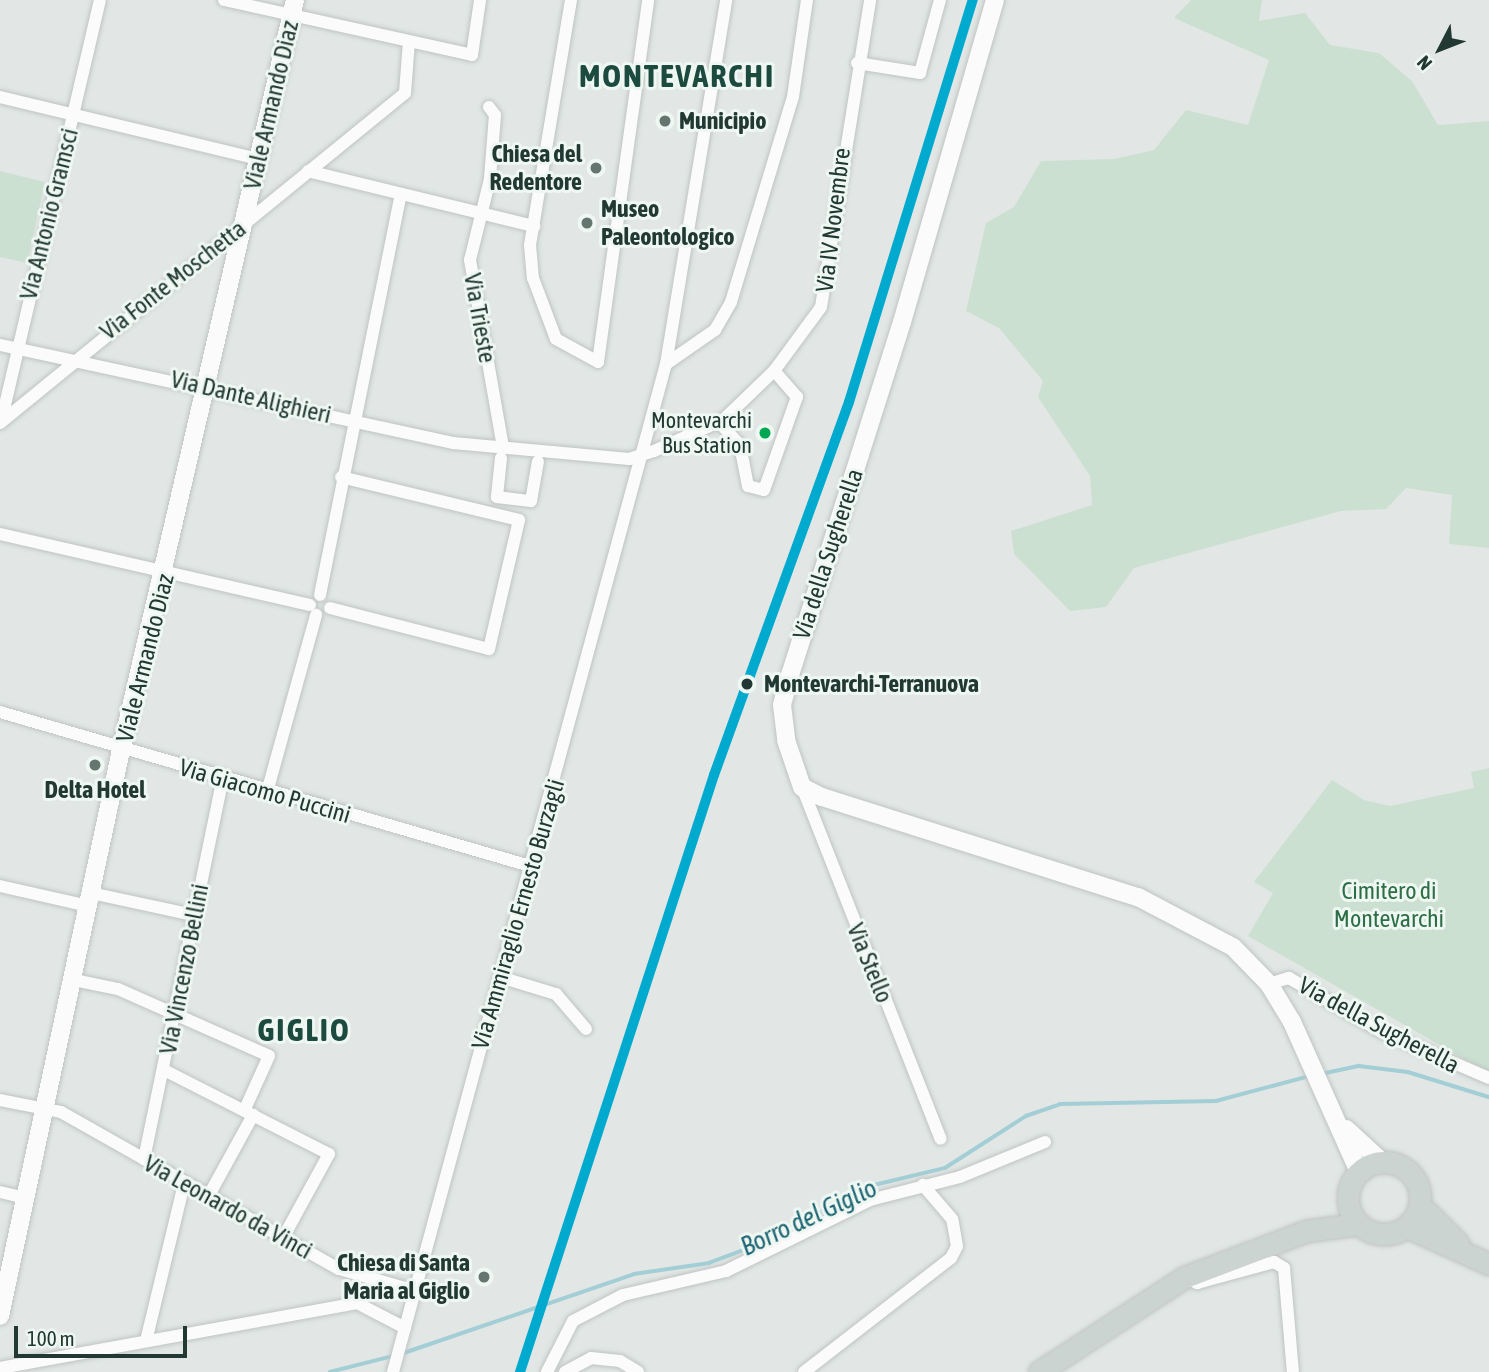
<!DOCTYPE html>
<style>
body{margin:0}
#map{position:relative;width:1489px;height:1372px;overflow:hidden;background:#e2e7e5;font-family:"Asap Condensed",sans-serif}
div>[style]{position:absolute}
.green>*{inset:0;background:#cbe0d1}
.stream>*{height:3.5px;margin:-1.75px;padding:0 1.75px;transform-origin:1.75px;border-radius:1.75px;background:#a3ced5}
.roads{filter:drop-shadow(0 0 2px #bfc4c2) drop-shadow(0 0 2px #bfc4c2)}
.street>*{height:12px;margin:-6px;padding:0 6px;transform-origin:6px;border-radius:6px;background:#fbfbfb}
.secondary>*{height:18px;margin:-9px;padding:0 9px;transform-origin:9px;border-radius:9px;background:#fbfbfb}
.primary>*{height:21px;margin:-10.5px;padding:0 10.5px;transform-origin:10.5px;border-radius:10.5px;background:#ccd4d1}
.primary>.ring{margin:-10.5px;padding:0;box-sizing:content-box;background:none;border:21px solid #ccd4d1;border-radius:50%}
.rail-1>*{height:10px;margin:-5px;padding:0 5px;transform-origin:5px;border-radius:5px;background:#00a9ce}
.dots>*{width:19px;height:19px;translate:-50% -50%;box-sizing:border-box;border:4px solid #eff7f3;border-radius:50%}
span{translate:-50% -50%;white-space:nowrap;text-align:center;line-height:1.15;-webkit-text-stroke:6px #eff7f3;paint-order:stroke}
.bus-label{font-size:22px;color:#213932}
.right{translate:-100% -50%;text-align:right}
.street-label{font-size:24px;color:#213932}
.poi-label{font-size:24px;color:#213932;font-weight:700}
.left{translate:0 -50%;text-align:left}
.stop-label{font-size:24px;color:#213932;font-weight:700}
.park-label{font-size:24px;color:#2c6e45}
.water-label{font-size:26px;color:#1d6572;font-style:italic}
.district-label{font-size:32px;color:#1d4a3f;font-weight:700;letter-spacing:2px}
.north{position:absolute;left:1405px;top:14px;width:70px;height:70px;-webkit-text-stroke:5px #eff7f3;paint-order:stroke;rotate:228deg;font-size:19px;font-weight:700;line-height:28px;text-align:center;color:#213932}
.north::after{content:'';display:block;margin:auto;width:24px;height:32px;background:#213932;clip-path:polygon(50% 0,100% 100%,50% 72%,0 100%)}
.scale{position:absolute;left:14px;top:1326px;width:173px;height:32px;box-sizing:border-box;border:4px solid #213932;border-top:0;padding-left:9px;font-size:21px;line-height:24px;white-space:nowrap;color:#213932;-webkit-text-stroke:5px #eff7f3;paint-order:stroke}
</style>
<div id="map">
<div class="green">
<div style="clip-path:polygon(1191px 0,1262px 0,1259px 21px,1305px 13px,1330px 45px,1379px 53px,1412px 81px,1438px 125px,1489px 121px,1489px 548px,1449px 544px,1452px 495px,1406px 488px,1386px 509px,1341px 511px,1134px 568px,1106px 607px,1070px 611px,1014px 554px,1011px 531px,1092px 505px,1090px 476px,1038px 397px,1043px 381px,999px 328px,966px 311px,986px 223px,1014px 207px,1041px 161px,1114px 159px,1154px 150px,1186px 110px,1248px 125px,1269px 60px,1174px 18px)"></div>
<div style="clip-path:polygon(0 171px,45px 182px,27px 263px,0 257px)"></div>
<div style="clip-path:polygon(1489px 768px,1489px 1073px,1248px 936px,1273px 893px,1254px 882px,1332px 780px,1364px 800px,1390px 806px,1474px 788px,1471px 772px)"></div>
</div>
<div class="stream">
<div style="left:1321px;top:1074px;width:39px;rotate:-12deg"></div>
<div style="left:1359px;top:1066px;width:49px;rotate:7deg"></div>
<div style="left:1408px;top:1072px;width:85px;rotate:17.2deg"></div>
<div style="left:401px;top:1354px;width:246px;rotate:-18.9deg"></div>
<div style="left:634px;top:1274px;width:76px;rotate:-8.3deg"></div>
<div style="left:709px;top:1263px;width:54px;rotate:-20.4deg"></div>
<div style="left:760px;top:1244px;width:124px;rotate:-27.8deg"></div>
<div style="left:870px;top:1186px;width:77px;rotate:-13.5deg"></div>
<div style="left:945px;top:1168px;width:96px;rotate:-32.7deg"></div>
<div style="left:1026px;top:1116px;width:36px;rotate:-19deg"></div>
<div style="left:1060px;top:1104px;width:156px;rotate:-1.1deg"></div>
<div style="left:1216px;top:1101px;width:97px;rotate:-14.9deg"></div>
<div style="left:330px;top:1372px;width:65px;rotate:-14.3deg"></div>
</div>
<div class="roads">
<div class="street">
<div style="left:224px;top:0;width:254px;rotate:12.5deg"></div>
<div style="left:472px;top:55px;width:56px;rotate:-81.7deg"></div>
<div style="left:571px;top:0;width:248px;rotate:99.5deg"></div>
<div style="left:530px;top:245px;width:33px;rotate:85deg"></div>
<div style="left:533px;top:278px;width:65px;rotate:69.3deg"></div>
<div style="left:556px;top:339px;width:48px;rotate:28.7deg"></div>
<div style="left:598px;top:362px;width:365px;rotate:-82.1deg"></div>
<div style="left:857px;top:63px;width:64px;rotate:9deg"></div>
<div style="left:920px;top:73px;width:76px;rotate:-74.7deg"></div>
<div style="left:0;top:97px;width:266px;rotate:13.5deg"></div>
<div style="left:489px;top:107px;width:10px;rotate:53deg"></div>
<div style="left:495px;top:115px;width:64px;rotate:94.5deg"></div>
<div style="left:490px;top:179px;width:83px;rotate:103.9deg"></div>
<div style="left:470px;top:260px;width:191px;rotate:80deg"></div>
<div style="left:308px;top:171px;width:233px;rotate:13.7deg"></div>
<div style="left:0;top:345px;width:463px;rotate:12.2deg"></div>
<div style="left:453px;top:443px;width:177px;rotate:5.2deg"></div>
<div style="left:629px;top:459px;width:26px;rotate:-18deg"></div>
<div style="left:654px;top:451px;width:76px;rotate:-24.2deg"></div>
<div style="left:723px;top:420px;width:71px;rotate:-43.9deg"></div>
<div style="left:774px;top:371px;width:79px;rotate:-53.7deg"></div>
<div style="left:821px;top:307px;width:311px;rotate:-80.9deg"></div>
<div style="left:666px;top:364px;width:60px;rotate:-34.8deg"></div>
<div style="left:715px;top:330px;width:32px;rotate:-60deg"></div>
<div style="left:731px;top:302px;width:214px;rotate:-73.2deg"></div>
<div style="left:793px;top:97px;width:98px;rotate:-81.8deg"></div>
<div style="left:1px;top:422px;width:433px;rotate:-76.8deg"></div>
<div style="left:719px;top:422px;width:31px;rotate:48deg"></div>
<div style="left:740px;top:445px;width:42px;rotate:79deg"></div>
<div style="left:748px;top:486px;width:16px;rotate:14deg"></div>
<div style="left:764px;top:490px;width:99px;rotate:-70.5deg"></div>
<div style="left:797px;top:397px;width:35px;rotate:-131deg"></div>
<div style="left:0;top:423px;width:522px;rotate:-39.17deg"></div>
<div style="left:405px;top:93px;width:52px;rotate:-85.6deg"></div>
<div style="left:501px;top:458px;width:39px;rotate:96deg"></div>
<div style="left:497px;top:497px;width:34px;rotate:7deg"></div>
<div style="left:531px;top:501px;width:40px;rotate:-80deg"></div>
<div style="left:0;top:534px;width:318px;rotate:12.9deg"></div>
<div style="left:320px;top:595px;width:408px;rotate:-78.6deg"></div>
<div style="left:330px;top:608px;width:164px;rotate:14.5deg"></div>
<div style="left:489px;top:649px;width:132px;rotate:-76.9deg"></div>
<div style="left:519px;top:520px;width:183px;rotate:-166.4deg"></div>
<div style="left:0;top:712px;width:552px;rotate:16.2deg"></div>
<div style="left:802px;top:787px;width:378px;rotate:68.5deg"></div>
<div style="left:267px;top:792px;width:184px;rotate:-74.5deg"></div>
<div style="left:0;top:886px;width:90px;rotate:12.8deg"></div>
<div style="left:91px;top:893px;width:104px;rotate:12.2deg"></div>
<div style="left:500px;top:977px;width:59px;rotate:16.9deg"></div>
<div style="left:556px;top:994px;width:46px;rotate:49.4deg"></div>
<div style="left:74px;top:980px;width:45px;rotate:11.6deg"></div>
<div style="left:118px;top:989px;width:165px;rotate:23.9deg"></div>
<div style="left:269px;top:1056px;width:60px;rotate:114.4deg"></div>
<div style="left:1269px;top:984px;width:21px;rotate:-17deg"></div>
<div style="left:1289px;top:978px;width:105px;rotate:30.2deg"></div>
<div style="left:1380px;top:1031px;width:119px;rotate:23.3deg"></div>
<div style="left:164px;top:1070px;width:185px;rotate:27deg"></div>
<div style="left:329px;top:1154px;width:96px;rotate:118.7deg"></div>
<div style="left:0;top:1100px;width:62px;rotate:11.1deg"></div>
<div style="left:61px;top:1112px;width:319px;rotate:29.5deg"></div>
<div style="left:339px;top:1269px;width:79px;rotate:16.1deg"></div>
<div style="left:144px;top:1159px;width:388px;rotate:-78.3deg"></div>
<div style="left:0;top:1192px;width:28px;rotate:13deg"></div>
<div style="left:208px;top:1197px;width:94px;rotate:-61.2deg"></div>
<div style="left:1186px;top:1277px;width:13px;rotate:29deg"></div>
<div style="left:1197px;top:1283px;width:80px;rotate:-15.3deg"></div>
<div style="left:1274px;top:1262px;width:12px;rotate:31deg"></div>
<div style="left:1284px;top:1268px;width:104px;rotate:85.1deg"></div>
<div style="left:146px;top:1341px;width:162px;rotate:-76.4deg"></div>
<div style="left:0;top:1368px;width:363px;rotate:-10.3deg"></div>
<div style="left:357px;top:1303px;width:54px;rotate:27.5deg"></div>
<div style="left:393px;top:1372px;width:1044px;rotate:-74.85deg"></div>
<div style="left:666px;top:364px;width:369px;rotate:-80.6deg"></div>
<div style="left:547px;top:1372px;width:57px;rotate:-63deg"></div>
<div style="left:573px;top:1321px;width:56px;rotate:-27.5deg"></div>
<div style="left:623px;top:1295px;width:106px;rotate:-13.1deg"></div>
<div style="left:726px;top:1271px;width:161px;rotate:-26.2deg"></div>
<div style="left:870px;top:1200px;width:93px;rotate:-14.3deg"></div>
<div style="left:960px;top:1177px;width:92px;rotate:-22.4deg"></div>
<div style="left:565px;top:1372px;width:30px;rotate:-28deg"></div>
<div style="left:591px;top:1358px;width:29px;rotate:6deg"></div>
<div style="left:620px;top:1361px;width:21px;rotate:31deg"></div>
<div style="left:804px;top:1372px;width:186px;rotate:-37.8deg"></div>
<div style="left:951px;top:1258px;width:13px;rotate:-63deg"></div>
<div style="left:957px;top:1246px;width:27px;rotate:-100deg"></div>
<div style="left:952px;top:1219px;width:45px;rotate:-130.5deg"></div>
</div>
<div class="secondary">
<div style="left:995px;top:0;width:335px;rotate:106.1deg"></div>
<div style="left:902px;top:322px;width:370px;rotate:107.6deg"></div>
<div style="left:790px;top:675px;width:31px;rotate:105deg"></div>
<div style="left:782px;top:705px;width:35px;rotate:83deg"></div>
<div style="left:786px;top:740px;width:50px;rotate:71.2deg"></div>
<div style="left:802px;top:787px;width:22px;rotate:27deg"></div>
<div style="left:822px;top:797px;width:331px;rotate:17.6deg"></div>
<div style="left:1138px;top:897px;width:107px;rotate:27.8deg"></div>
<div style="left:1233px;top:947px;width:52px;rotate:45.8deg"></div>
<div style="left:1269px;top:984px;width:44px;rotate:58.8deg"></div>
<div style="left:1292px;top:1022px;width:164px;rotate:65.9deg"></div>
<div style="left:1346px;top:1129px;width:49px;rotate:42.5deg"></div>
<div style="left:0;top:1316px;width:579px;rotate:-77.93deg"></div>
<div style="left:121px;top:750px;width:770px;rotate:-76.94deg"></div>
</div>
<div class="primary">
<div class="ring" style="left:1348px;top:1162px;width:51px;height:51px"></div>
<div style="left:1420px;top:1205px;width:54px;rotate:45deg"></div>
<div style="left:1407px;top:1227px;width:90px;rotate:24.3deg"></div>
<div style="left:1039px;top:1372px;width:174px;rotate:-33.1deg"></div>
<div style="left:1185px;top:1277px;width:129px;rotate:-20.8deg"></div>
<div style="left:1306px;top:1231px;width:52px;rotate:-7.7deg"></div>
</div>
</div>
<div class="rail-1">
<div style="left:520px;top:1372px;width:628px;rotate:-72deg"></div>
<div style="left:714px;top:775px;width:397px;rotate:-70.1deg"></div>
<div style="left:849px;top:402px;width:421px;rotate:-72.9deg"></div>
</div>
<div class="dots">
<div style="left:665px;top:121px;background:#657671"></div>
<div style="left:596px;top:168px;background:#657671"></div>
<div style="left:587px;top:223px;background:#657671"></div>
<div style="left:765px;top:433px;background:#00a651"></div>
<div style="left:747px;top:684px;background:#213932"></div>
<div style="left:95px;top:765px;background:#657671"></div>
<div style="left:484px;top:1277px;background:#657671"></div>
</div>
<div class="bus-label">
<span class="right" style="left:752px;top:433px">Montevarchi<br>Bus Station</span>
</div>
<div class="street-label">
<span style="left:271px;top:105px;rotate:-77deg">Viale Armando Diaz</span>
<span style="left:49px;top:214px;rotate:-76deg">Via Antonio Gramsci</span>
<span style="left:833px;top:220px;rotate:-83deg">Via IV Novembre</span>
<span style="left:173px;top:280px;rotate:-38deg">Via Fonte Moschetta</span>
<span style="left:480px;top:318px;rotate:80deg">Via Trieste</span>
<span style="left:251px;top:397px;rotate:13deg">Via Dante Alighieri</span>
<span style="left:828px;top:554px;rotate:-72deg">Via della Sugherella</span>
<span style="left:145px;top:658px;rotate:-76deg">Viale Armando Diaz</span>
<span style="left:265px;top:791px;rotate:16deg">Via Giacomo Puccini</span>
<span style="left:518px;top:914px;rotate:-74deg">Via Ammiraglio Ernesto Burzagli</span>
<span style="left:870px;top:963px;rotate:68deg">Via Stello</span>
<span style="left:184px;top:969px;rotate:-79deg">Via Vincenzo Bellini</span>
<span style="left:1379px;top:1025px;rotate:28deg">Via della Sugherella</span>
<span style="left:228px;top:1207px;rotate:29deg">Via Leonardo da Vinci</span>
</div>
<div class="poi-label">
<span class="left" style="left:679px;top:121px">Municipio</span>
<span class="right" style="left:582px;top:168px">Chiesa del<br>Redentore</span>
<span class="left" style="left:601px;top:223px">Museo<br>Paleontologico</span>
<span style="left:95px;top:790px">Delta Hotel</span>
<span class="right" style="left:470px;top:1277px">Chiesa di Santa<br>Maria al Giglio</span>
</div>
<div class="stop-label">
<span class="left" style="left:764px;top:684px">Montevarchi-Terranuova</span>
</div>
<div class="park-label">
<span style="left:1389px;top:905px">Cimitero di<br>Montevarchi</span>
</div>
<div class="water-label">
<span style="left:809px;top:1218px;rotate:-25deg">Borro del Giglio</span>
</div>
<div class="district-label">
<span style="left:677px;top:76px">MONTEVARCHI</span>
<span style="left:304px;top:1030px">GIGLIO</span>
</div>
<div class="north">N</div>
<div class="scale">100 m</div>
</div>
